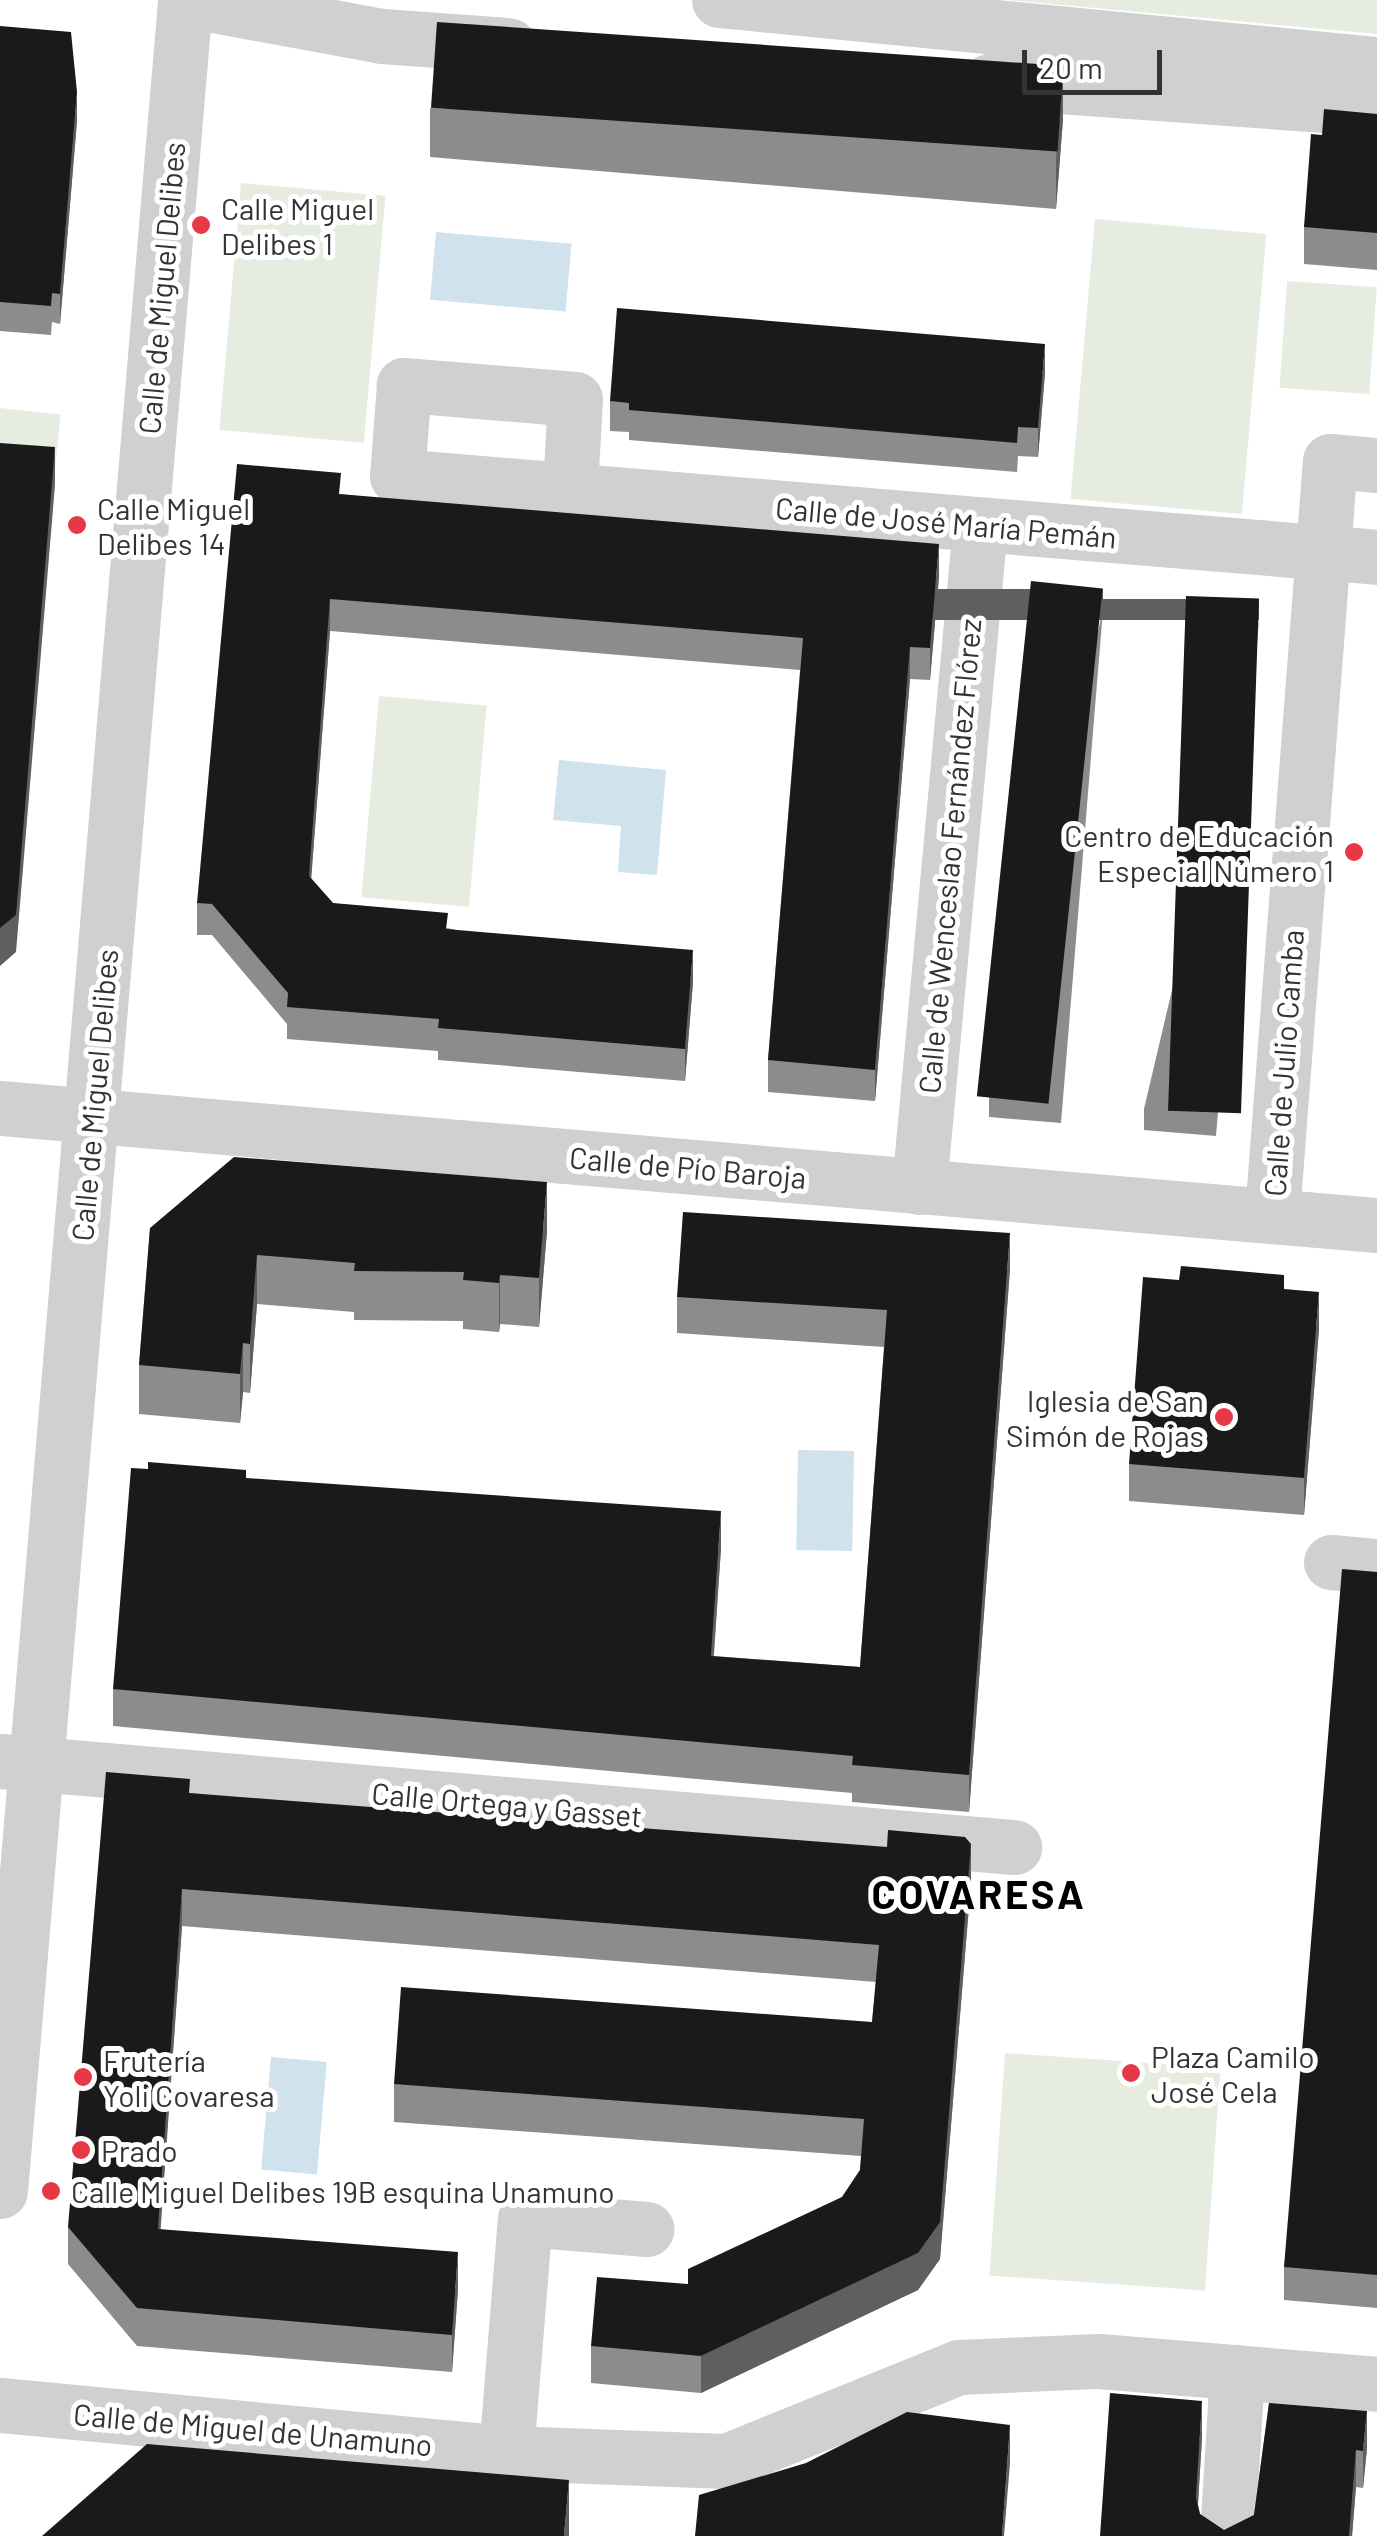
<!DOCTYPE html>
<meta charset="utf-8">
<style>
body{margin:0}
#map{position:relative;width:1377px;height:2536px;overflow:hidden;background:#fff;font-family:Barlow,sans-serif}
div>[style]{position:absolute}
.green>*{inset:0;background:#e6ecdf;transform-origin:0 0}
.water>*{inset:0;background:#cfe2ee;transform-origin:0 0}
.minor>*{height:55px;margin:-27.5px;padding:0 27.5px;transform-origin:27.5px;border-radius:27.5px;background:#d0d0d0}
.wall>*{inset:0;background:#8c8c8c}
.shaded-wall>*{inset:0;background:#5f5f5f;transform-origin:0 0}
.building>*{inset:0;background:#1a1a1a;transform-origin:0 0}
.dots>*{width:28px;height:28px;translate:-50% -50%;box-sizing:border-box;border:5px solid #fff;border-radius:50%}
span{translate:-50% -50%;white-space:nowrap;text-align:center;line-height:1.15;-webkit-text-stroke:10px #fff;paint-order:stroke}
.poi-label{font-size:30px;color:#333}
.left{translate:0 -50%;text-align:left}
.right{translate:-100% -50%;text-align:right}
.street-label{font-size:30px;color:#333}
.district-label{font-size:40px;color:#000;font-weight:700;letter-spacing:2.5px}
.scale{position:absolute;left:1022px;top:50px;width:140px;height:45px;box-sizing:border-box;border:5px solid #333;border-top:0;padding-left:12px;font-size:30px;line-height:35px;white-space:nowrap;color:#333;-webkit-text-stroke:8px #fff;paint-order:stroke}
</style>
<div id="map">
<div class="green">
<div style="clip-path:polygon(1007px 0,1377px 0,1377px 34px)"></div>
<div style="left:241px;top:183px;width:145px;height:248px;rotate:5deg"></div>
<div style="left:1095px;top:219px;width:172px;height:281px;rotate:5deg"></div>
<div style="left:1287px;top:281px;width:90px;height:107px;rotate:4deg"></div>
<div style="left:0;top:408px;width:61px;height:72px;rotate:6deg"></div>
<div style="left:379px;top:696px;width:108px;height:202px;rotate:5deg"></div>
<div style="left:1005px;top:2053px;width:216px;height:223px;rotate:4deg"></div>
</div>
<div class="water">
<div style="left:436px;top:232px;width:136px;height:68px;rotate:5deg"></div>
<div style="clip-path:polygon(559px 760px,666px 770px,657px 875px,618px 872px,621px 826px,553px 820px)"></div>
<div style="left:798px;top:1450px;width:56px;height:100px;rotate:1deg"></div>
<div style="left:271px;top:2057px;width:56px;height:113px;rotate:5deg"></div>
</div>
<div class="minor">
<div style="left:186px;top:0;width:199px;rotate:10.4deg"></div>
<div style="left:382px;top:36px;width:127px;rotate:4.1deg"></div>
<div style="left:719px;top:0;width:661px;rotate:5.56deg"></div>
<div style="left:989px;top:81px;width:389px;rotate:4.1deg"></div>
<div style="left:570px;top:490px;width:91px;rotate:-86.9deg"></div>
<div style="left:575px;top:399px;width:172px;rotate:-175.3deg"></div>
<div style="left:404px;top:385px;width:91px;rotate:94.4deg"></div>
<div style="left:397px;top:476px;width:983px;rotate:4.72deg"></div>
<div style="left:0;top:1108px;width:1382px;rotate:4.86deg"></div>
<div style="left:919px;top:1187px;width:664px;rotate:-84.73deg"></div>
<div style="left:1272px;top:1214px;width:755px;rotate:-85.6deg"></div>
<div style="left:1330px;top:461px;width:47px;rotate:4.9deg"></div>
<div style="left:1331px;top:1562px;width:46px;rotate:5deg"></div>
<div style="left:0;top:1761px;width:1018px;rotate:4.85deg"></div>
<div style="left:0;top:2191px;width:2199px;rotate:-85.17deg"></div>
<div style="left:0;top:2405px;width:508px;rotate:5.42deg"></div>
<div style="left:506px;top:2453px;width:220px;rotate:2.1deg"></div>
<div style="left:726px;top:2461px;width:251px;rotate:-22deg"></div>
<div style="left:959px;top:2367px;width:140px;rotate:-2.5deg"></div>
<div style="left:1099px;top:2361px;width:279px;rotate:4.7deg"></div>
<div style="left:506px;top:2453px;width:235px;rotate:-85.4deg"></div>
<div style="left:525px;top:2219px;width:122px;rotate:4.7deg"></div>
<div style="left:1227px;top:2536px;width:164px;rotate:-86.5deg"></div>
</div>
<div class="wall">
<div style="clip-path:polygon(0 26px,77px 121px,60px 324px,52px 322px,51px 335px,0 331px)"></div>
<div style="clip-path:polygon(430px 108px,1063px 119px,1056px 209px,430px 157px)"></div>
<div style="clip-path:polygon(1377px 114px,1377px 270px,1304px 264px,1304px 227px,1322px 135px)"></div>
<div style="clip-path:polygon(1045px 373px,1038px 457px,1018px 456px,1017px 472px,629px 440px,629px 432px,610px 431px,610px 401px)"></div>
<div style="clip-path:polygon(341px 494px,939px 576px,930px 680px,910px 679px,875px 1101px,768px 1092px,768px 1060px,800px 670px,330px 631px,311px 878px,333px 903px,693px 982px,685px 1081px,438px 1060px,438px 1051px,287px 1039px,287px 1024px,212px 935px,197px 935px,197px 903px)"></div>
<div style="clip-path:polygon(1103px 610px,1061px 1123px,989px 1117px,989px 1097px)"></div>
<div style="clip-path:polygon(1259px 620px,1216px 1136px,1144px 1130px,1144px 1109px)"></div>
<div style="clip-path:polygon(150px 1228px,547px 1231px,539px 1327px,500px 1324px,499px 1332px,463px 1329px,463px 1321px,354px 1320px,354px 1312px,257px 1304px,250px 1393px,243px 1392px,240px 1423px,139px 1414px,139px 1365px)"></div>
<div style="clip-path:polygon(1010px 1269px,969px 1812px,852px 1802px,852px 1793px,113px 1726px,113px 1689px,246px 1478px,721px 1548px,714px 1656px,860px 1667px,884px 1347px,677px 1333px,677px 1297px)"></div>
<div style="clip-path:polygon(1284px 1289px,1319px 1329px,1304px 1515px,1129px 1501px,1129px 1464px)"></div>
<div style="clip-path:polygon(1377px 1572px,1377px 2308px,1284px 2300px,1284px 2267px)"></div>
<div style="clip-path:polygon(190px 1793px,971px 1882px,940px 2259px,918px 2290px,701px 2393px,591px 2383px,591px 2346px,688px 2284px,842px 2197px,860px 2170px,861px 2156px,394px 2122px,394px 2084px,872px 2022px,876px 1982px,182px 1926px,160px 2229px,458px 2289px,452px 2372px,137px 2346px,68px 2264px,68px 2227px)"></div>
<div style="clip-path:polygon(1269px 2403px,1367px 2448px,1363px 2488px,1356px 2487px,1352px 2536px,1100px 2536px,1202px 2438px,1198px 2505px,1200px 2514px,1224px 2530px,1254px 2515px)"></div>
</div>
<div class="shaded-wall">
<div style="clip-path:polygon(1063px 71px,1063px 119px,1056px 209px,1056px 160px)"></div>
<div style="clip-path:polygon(77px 92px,77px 121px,60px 324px,60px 294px)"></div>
<div style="clip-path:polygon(1045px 344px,1045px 373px,1038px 457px,1038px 428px)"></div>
<div style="clip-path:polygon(55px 447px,55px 485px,16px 952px,0 966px,0 928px)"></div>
<div style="clip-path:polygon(939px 544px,939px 576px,930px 680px,930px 648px)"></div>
<div style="left:1103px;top:589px;width:21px;height:515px;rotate:90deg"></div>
<div style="clip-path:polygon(330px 599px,330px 631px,309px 908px,309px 876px)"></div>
<div style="left:1259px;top:599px;width:21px;height:518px;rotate:90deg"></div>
<div style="clip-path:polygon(910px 647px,910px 679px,875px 1101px,875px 1070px)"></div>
<div style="clip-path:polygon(693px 950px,693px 982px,685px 1081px,685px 1049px)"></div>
<div style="clip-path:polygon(547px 1182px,547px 1231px,539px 1327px,539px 1278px)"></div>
<div style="clip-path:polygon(1010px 1233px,1010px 1269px,969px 1812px,969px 1775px)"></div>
<div style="clip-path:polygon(257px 1255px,257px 1304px,250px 1393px,250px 1344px)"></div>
<div style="clip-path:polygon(500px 1275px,500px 1324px,499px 1332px,499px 1283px)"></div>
<div style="clip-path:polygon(1319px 1292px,1319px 1329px,1304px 1515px,1304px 1478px)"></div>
<div style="clip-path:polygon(243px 1343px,243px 1392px,240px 1423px,240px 1374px)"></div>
<div style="clip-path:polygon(721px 1511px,721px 1548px,711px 1692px,711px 1656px)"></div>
<div style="clip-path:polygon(971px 1844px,971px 1882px,940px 2259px,918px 2290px,701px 2393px,701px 2356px,918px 2253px)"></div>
<div style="clip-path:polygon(182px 1889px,182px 1926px,158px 2266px,158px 2229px)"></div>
<div style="clip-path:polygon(458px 2252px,458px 2289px,452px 2372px,452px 2335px)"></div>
<div style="clip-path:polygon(1202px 2401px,1202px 2438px,1196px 2535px,1196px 2498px)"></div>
<div style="clip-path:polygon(1367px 2411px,1367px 2448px,1363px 2488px,1363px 2451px)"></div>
<div style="clip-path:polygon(1010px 2425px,1010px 2463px,1004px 2536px,1002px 2536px)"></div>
<div style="clip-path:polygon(1356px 2450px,1356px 2487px,1352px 2536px,1349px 2536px)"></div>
<div style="clip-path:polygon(569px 2480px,569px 2536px,564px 2536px)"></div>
</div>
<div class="building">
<div style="left:437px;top:22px;width:628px;height:86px;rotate:4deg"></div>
<div style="clip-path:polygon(0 26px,71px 32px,77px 92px,60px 294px,52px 293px,51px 306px,0 302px)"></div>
<div style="clip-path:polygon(1324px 109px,1377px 114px,1377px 233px,1304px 227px,1311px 134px,1322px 135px)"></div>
<div style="clip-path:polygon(617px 308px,1045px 344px,1038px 428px,1018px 427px,1017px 443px,629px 410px,629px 403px,610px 401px)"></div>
<div style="clip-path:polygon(0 443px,55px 447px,16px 915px,0 928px)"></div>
<div style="clip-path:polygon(237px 464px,341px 473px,339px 494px,939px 544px,930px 648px,910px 647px,875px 1070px,768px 1060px,803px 638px,330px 599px,309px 876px,333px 903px,448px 913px,446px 929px,693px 950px,685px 1049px,438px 1028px,439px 1019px,287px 1007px,288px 993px,212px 904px,197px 903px)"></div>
<div style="left:1031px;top:581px;width:72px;height:518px;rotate:6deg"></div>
<div style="left:1186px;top:596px;width:73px;height:515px;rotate:2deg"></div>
<div style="clip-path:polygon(234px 1157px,547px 1182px,539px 1278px,500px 1275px,499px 1283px,463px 1280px,464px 1272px,354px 1271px,355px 1263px,257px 1255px,250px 1344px,243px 1343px,240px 1374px,139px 1365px,150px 1228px)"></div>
<div style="clip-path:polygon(683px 1212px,1010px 1233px,969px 1775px,852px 1765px,853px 1756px,113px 1689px,131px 1468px,148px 1469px,148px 1462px,246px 1470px,246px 1478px,721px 1511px,711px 1656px,860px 1667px,887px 1310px,677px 1297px)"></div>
<div style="clip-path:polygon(1181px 1266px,1284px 1275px,1284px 1289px,1319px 1292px,1304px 1478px,1129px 1464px,1143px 1277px,1179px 1280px)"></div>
<div style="clip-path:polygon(1342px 1569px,1377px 1572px,1377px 2275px,1284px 2267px)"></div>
<div style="clip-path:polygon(106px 1772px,190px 1779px,189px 1793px,887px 1847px,888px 1830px,965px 1837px,971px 1844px,940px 2222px,918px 2253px,701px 2356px,591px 2346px,597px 2277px,688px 2284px,688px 2269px,842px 2197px,860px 2170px,864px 2119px,394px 2084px,401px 1987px,872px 2022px,879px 1945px,182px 1889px,158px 2229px,458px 2252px,452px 2335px,137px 2308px,68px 2227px)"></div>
<div style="clip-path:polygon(1110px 2393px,1202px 2401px,1196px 2498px,1200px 2514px,1224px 2530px,1254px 2515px,1269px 2403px,1367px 2411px,1363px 2451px,1356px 2450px,1349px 2536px,1100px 2536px)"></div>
<div style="clip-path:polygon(907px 2412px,1010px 2425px,1002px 2536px,695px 2536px,699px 2495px,806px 2463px)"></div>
<div style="clip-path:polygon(147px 2444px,569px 2480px,564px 2536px,42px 2536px)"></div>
</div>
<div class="dots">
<div style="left:201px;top:225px;background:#e63946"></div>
<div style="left:77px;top:525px;background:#e63946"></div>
<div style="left:1354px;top:852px;background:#e63946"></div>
<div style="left:1224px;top:1417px;background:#e63946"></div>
<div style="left:1131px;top:2073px;background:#e63946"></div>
<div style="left:83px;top:2077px;background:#e63946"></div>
<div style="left:81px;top:2150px;background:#e63946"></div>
<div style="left:51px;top:2191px;background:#e63946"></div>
</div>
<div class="poi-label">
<span class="left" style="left:221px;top:225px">Calle Miguel<br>Delibes 1</span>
<span class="left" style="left:97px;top:525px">Calle Miguel<br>Delibes 14</span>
<span class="right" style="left:1334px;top:852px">Centro de Educación<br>Especial Número 1</span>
<span class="right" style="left:1204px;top:1417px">Iglesia de San<br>Simón de Rojas</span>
<span class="left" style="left:1151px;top:2073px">Plaza Camilo<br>José Cela</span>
<span class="left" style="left:103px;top:2077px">Frutería<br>Yoli Covaresa</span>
<span class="left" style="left:101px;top:2150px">Prado</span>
<span class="left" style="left:71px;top:2191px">Calle Miguel Delibes 19B esquina Unamuno</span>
</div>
<div class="street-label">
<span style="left:161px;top:288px;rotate:-85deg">Calle de Miguel Delibes</span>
<span style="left:946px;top:522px;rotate:5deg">Calle de José María Pemán</span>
<span style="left:949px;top:856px;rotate:-85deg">Calle de Wenceslao Fernández Flórez</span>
<span style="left:1283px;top:1063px;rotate:-86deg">Calle de Julio Camba</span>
<span style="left:94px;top:1095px;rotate:-85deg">Calle de Miguel Delibes</span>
<span style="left:688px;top:1167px;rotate:5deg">Calle de Pío Baroja</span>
<span style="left:507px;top:1804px;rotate:5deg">Calle Ortega y Gasset</span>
<span style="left:253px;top:2429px;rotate:5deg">Calle de Miguel de Unamuno</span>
</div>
<div class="district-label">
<span style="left:979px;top:1893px">COVARESA</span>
</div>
<div class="scale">20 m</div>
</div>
